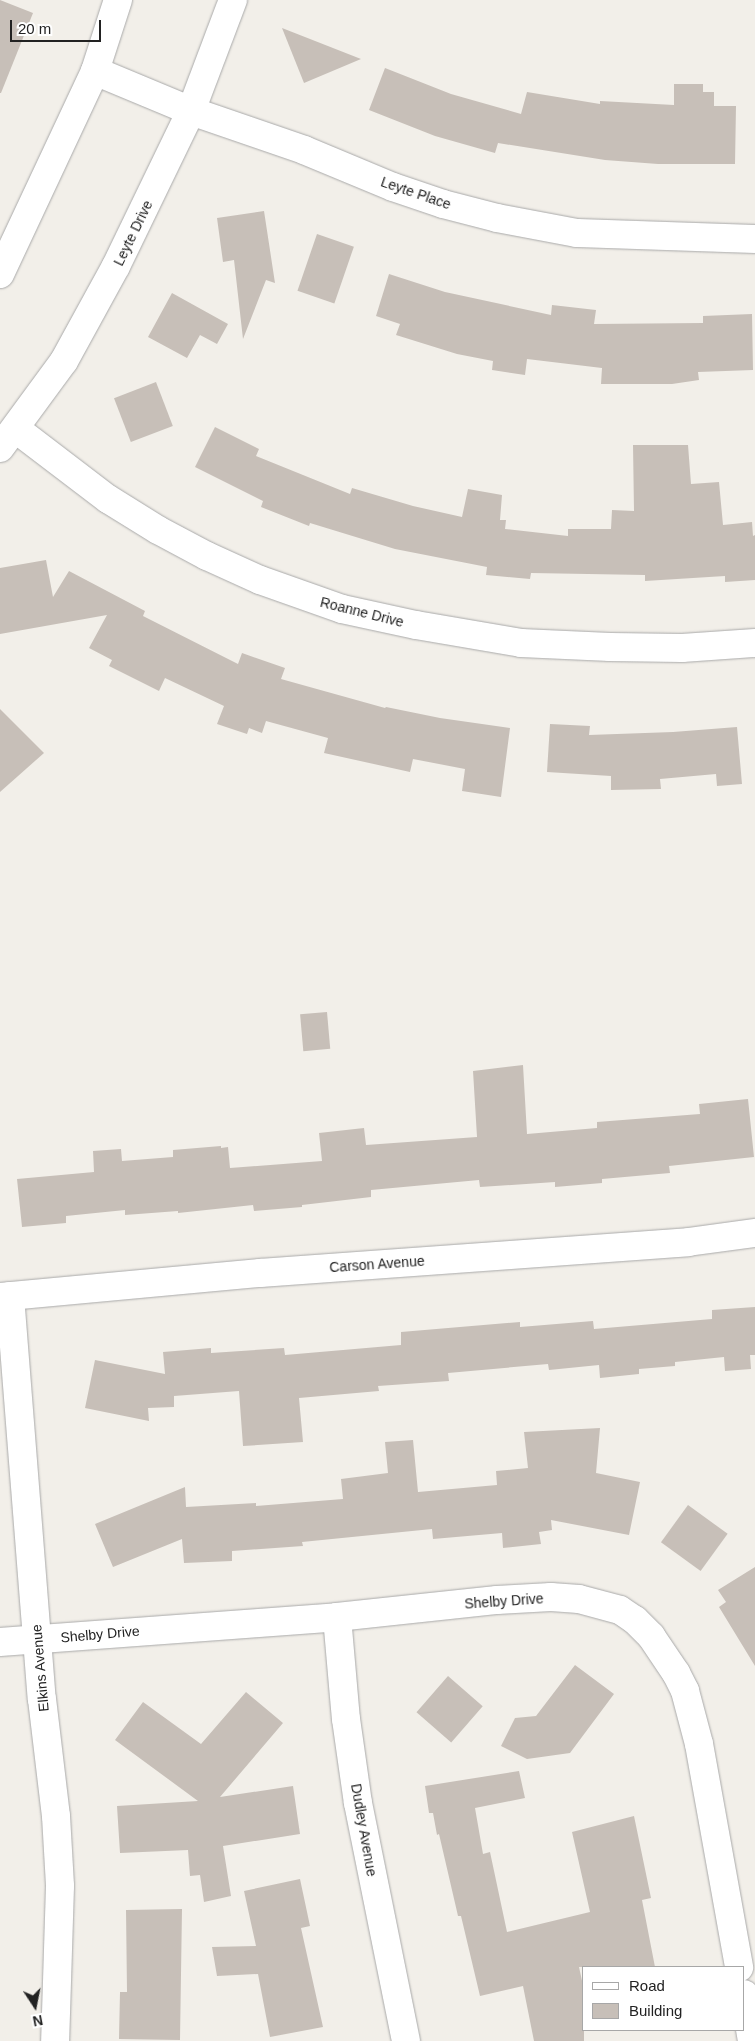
<!DOCTYPE html>
<style>
body{margin:0}
#map{position:relative;width:755px;height:2041px;overflow:hidden;background:#f2efe9;font-family:Helvetica,sans-serif}
div>[style]{position:absolute}
.building>*{inset:0;background:#c7bfb8;transform-origin:0 0}
.roads{filter:drop-shadow(0 0 1px #a9a9a9) drop-shadow(0 0 1px #a9a9a9)}
.minor>*{height:28px;margin:-14px;padding:0 14px;transform-origin:14px;border-radius:14px;background:#fff}
span{translate:-50% -50%;white-space:nowrap;text-align:center;line-height:1.15;-webkit-text-stroke:4.5px #fff;paint-order:stroke}
.street-label{font-size:14px;color:#222}
.legend{position:absolute;left:582px;top:1966px;width:162px;height:65px;box-sizing:border-box;background:#fff;border:1px solid #a7a7a7;margin:0;padding:6px 9px;list-style:none;font-size:15px;color:#222}
.legend li{display:flex;align-items:center;gap:10px;height:25px}
.legend b{width:25px;border:1px solid #a7a7a7}
.north{position:absolute;left:10px;top:1981px;width:50px;height:50px;-webkit-text-stroke:4px #fff;paint-order:stroke;rotate:169deg;font-size:14px;font-weight:700;line-height:20px;text-align:center;color:#222}
.north::after{content:'';display:block;margin:auto;width:18px;height:22px;background:#222;clip-path:polygon(50% 0,100% 100%,50% 72%,0 100%)}
.scale{position:absolute;left:10px;top:20px;width:91px;height:22px;box-sizing:border-box;border:2px solid #222;border-top:0;padding-left:6px;font-size:15px;line-height:18px;white-space:nowrap;color:#222;-webkit-text-stroke:4px #fff;paint-order:stroke}
</style>
<div id="map">
<div class="building">
<div style="clip-path:polygon(0 0,33px 13px,1px 93px,0 93px)"></div>
<div style="clip-path:polygon(282px 28px,361px 59px,304px 83px)"></div>
<div style="clip-path:polygon(385px 68px,451px 94px,521px 114px,527px 92px,600px 104px,600px 101px,674px 105px,674px 84px,703px 84px,703px 92px,714px 92px,714px 106px,736px 106px,735px 164px,658px 164px,605px 160px,498px 143px,495px 153px,435px 136px,369px 110px)"></div>
<div style="clip-path:polygon(264px 211px,275px 283px,266px 280px,243px 339px,234px 260px,223px 262px,217px 218px)"></div>
<div style="left:317px;top:234px;width:39px;height:60px;rotate:19deg"></div>
<div style="clip-path:polygon(389px 274px,445px 292px,551px 315px,552px 305px,596px 310px,594px 324px,703px 323px,703px 316px,752px 314px,753px 370px,698px 372px,699px 380px,672px 384px,601px 384px,602px 368px,527px 359px,525px 375px,492px 370px,493px 361px,457px 354px,396px 335px,400px 324px,376px 316px)"></div>
<div style="clip-path:polygon(172px 293px,228px 324px,217px 344px,200px 335px,187px 358px,148px 337px)"></div>
<div style="left:156px;top:382px;width:47px;height:45px;rotate:69deg"></div>
<div style="clip-path:polygon(215px 427px,259px 449px,256px 456px,350px 494px,352px 488px,413px 506px,462px 517px,468px 489px,502px 495px,500px 520px,506px 520px,505px 529px,568px 536px,568px 529px,611px 529px,612px 510px,634px 511px,633px 445px,688px 445px,691px 484px,719px 482px,723px 525px,752px 522px,753px 536px,755px 535px,755px 580px,725px 582px,725px 576px,645px 581px,645px 575px,531px 573px,530px 579px,486px 575px,487px 567px,395px 549px,310px 523px,309px 526px,261px 507px,263px 501px,195px 467px)"></div>
<div style="clip-path:polygon(46px 560px,53px 597px,69px 571px,145px 611px,143px 616px,238px 664px,242px 653px,285px 668px,281px 679px,385px 708px,386px 707px,440px 718px,510px 728px,501px 797px,462px 791px,465px 769px,413px 759px,410px 772px,324px 753px,328px 738px,266px 721px,262px 733px,249px 728px,247px 734px,217px 724px,224px 706px,165px 678px,159px 691px,109px 666px,112px 660px,89px 648px,107px 615px,0 634px,0 568px)"></div>
<div style="clip-path:polygon(0 709px,44px 753px,0 792px)"></div>
<div style="clip-path:polygon(550px 724px,590px 726px,589px 735px,673px 732px,737px 727px,742px 784px,717px 786px,716px 774px,660px 779px,661px 789px,611px 790px,611px 776px,547px 772px)"></div>
<div style="left:327px;top:1012px;width:37px;height:27px;rotate:85deg"></div>
<div style="clip-path:polygon(523px 1065px,527px 1134px,597px 1128px,597px 1122px,700px 1114px,699px 1104px,748px 1099px,754px 1157px,669px 1166px,670px 1173px,602px 1179px,602px 1183px,555px 1187px,555px 1182px,480px 1187px,479px 1180px,371px 1190px,371px 1197px,302px 1205px,302px 1207px,254px 1211px,253px 1205px,178px 1213px,178px 1211px,125px 1215px,125px 1210px,66px 1216px,66px 1223px,22px 1227px,17px 1179px,94px 1172px,93px 1151px,121px 1149px,122px 1161px,173px 1157px,173px 1150px,221px 1146px,221px 1148px,228px 1147px,230px 1168px,322px 1161px,319px 1133px,364px 1128px,366px 1145px,477px 1137px,473px 1071px)"></div>
<div style="clip-path:polygon(755px 1307px,755px 1355px,750px 1355px,751px 1369px,725px 1371px,724px 1357px,675px 1362px,675px 1366px,639px 1369px,639px 1374px,600px 1378px,599px 1365px,549px 1370px,548px 1364px,448px 1373px,449px 1381px,378px 1386px,379px 1391px,299px 1398px,303px 1442px,243px 1446px,239px 1391px,174px 1396px,174px 1407px,148px 1408px,149px 1421px,85px 1408px,95px 1360px,165px 1374px,163px 1352px,211px 1348px,211px 1353px,284px 1348px,285px 1355px,401px 1345px,401px 1332px,520px 1322px,520px 1327px,593px 1321px,594px 1329px,712px 1319px,712px 1310px)"></div>
<div style="clip-path:polygon(600px 1428px,596px 1473px,640px 1482px,629px 1535px,551px 1520px,552px 1530px,539px 1532px,541px 1544px,503px 1548px,502px 1533px,433px 1539px,432px 1529px,302px 1542px,303px 1546px,232px 1551px,232px 1561px,184px 1563px,182px 1539px,113px 1567px,95px 1524px,185px 1487px,186px 1507px,256px 1503px,256px 1506px,343px 1499px,341px 1479px,388px 1473px,385px 1442px,413px 1440px,418px 1492px,497px 1485px,496px 1471px,528px 1468px,524px 1432px)"></div>
<div style="left:688px;top:1505px;width:49px;height:46px;rotate:36deg"></div>
<div style="clip-path:polygon(755px 1567px,755px 1666px,719px 1607px,726px 1602px,718px 1590px)"></div>
<div style="clip-path:polygon(575px 1665px,614px 1694px,570px 1753px,527px 1759px,501px 1746px,515px 1718px,536px 1716px)"></div>
<div style="left:448px;top:1676px;width:46px;height:48px;rotate:41deg"></div>
<div style="clip-path:polygon(246px 1692px,283px 1723px,220px 1797px,293px 1786px,300px 1834px,223px 1846px,231px 1896px,204px 1902px,200px 1875px,190px 1876px,188px 1850px,120px 1853px,117px 1806px,198px 1801px,115px 1740px,143px 1702px,201px 1744px)"></div>
<div style="clip-path:polygon(519px 1771px,525px 1798px,475px 1808px,483px 1854px,490px 1852px,507px 1932px,590px 1912px,572px 1832px,634px 1816px,651px 1898px,642px 1900px,655px 1967px,579px 1967px,584px 1990px,584px 2041px,534px 2041px,523px 1986px,480px 1996px,461px 1916px,458px 1916px,439px 1834px,437px 1835px,433px 1813px,429px 1813px,425px 1786px)"></div>
<div style="clip-path:polygon(300px 1879px,310px 1926px,301px 1928px,323px 2027px,270px 2037px,258px 1974px,217px 1976px,212px 1947px,256px 1946px,244px 1891px)"></div>
<div style="clip-path:polygon(182px 1909px,180px 2040px,119px 2039px,120px 1992px,127px 1992px,126px 1910px)"></div>
</div>
<div class="roads">
<div class="minor">
<div style="left:95px;top:71px;width:104px;rotate:22.6deg"></div>
<div style="left:191px;top:111px;width:120px;rotate:19deg"></div>
<div style="left:304px;top:150px;width:96px;rotate:22.6deg"></div>
<div style="left:393px;top:187px;width:53px;rotate:18.8deg"></div>
<div style="left:443px;top:204px;width:56px;rotate:14.5deg"></div>
<div style="left:497px;top:218px;width:81px;rotate:10.6deg"></div>
<div style="left:577px;top:233px;width:178px;rotate:1.9deg"></div>
<div style="left:0;top:274px;width:224px;rotate:-64.9deg"></div>
<div style="left:95px;top:71px;width:75px;rotate:-72.1deg"></div>
<div style="left:16px;top:429px;width:116px;rotate:37.3deg"></div>
<div style="left:108px;top:499px;width:59px;rotate:31.8deg"></div>
<div style="left:158px;top:530px;width:55px;rotate:28deg"></div>
<div style="left:207px;top:556px;width:58px;rotate:24.4deg"></div>
<div style="left:260px;top:580px;width:87px;rotate:19.5deg"></div>
<div style="left:342px;top:609px;width:76px;rotate:12.2deg"></div>
<div style="left:416px;top:625px;width:107px;rotate:9.7deg"></div>
<div style="left:521px;top:643px;width:89px;rotate:2.6deg"></div>
<div style="left:610px;top:647px;width:72px;rotate:0.8deg"></div>
<div style="left:682px;top:648px;width:73px;rotate:-3.9deg"></div>
<div style="left:0;top:448px;width:108px;rotate:-53.7deg"></div>
<div style="left:64px;top:361px;width:108px;rotate:-61.3deg"></div>
<div style="left:116px;top:266px;width:172px;rotate:-64.2deg"></div>
<div style="left:191px;top:111px;width:119px;rotate:-69.3deg"></div>
<div style="left:10px;top:1296px;width:404px;rotate:85.5deg"></div>
<div style="left:42px;top:1699px;width:118px;rotate:83.2deg"></div>
<div style="left:56px;top:1816px;width:70px;rotate:86.7deg"></div>
<div style="left:60px;top:1886px;width:155px;rotate:91.8deg"></div>
<div style="left:0;top:1297px;width:261px;rotate:-5.3deg"></div>
<div style="left:260px;top:1273px;width:429px;rotate:-4.1deg"></div>
<div style="left:688px;top:1242px;width:68px;rotate:-7.7deg"></div>
<div style="left:337px;top:1617px;width:102px;rotate:85deg"></div>
<div style="left:346px;top:1719px;width:85px;rotate:81.9deg"></div>
<div style="left:358px;top:1803px;width:243px;rotate:78.6deg"></div>
<div style="left:0;top:1642px;width:338px;rotate:-4.2deg"></div>
<div style="left:337px;top:1617px;width:161px;rotate:-6.1deg"></div>
<div style="left:497px;top:1600px;width:54px;rotate:-3.2deg"></div>
<div style="left:551px;top:1597px;width:28px;rotate:4deg"></div>
<div style="left:579px;top:1599px;width:42px;rotate:15deg"></div>
<div style="left:620px;top:1610px;width:18px;rotate:34deg"></div>
<div style="left:635px;top:1620px;width:23px;rotate:45deg"></div>
<div style="left:651px;top:1636px;width:45px;rotate:56deg"></div>
<div style="left:676px;top:1673px;width:20px;rotate:63deg"></div>
<div style="left:685px;top:1691px;width:55px;rotate:75.2deg"></div>
<div style="left:699px;top:1744px;width:227px;rotate:79.8deg"></div>
<div style="left:744px;top:1994px;width:48px;rotate:80.3deg"></div>
</div>
</div>
<div class="street-label">
<span style="left:416px;top:193px;rotate:19deg">Leyte Place</span>
<span style="left:133px;top:233px;rotate:-64deg">Leyte Drive</span>
<span style="left:362px;top:612px;rotate:14deg">Roanne Drive</span>
<span style="left:377px;top:1264px;rotate:-4deg">Carson Avenue</span>
<span style="left:504px;top:1601px;rotate:-4deg">Shelby Drive</span>
<span style="left:100px;top:1634px;rotate:-5deg">Shelby Drive</span>
<span style="left:40px;top:1668px;rotate:-95deg">Elkins Avenue</span>
<span style="left:364px;top:1830px;rotate:80deg">Dudley Avenue</span>
</div>
<ul class="legend">
<li><b style="height:6px;background:#fff"></b>Road</li>
<li><b style="height:14px;background:#c7bfb8"></b>Building</li>
</ul>
<div class="north">N</div>
<div class="scale">20 m</div>
</div>
